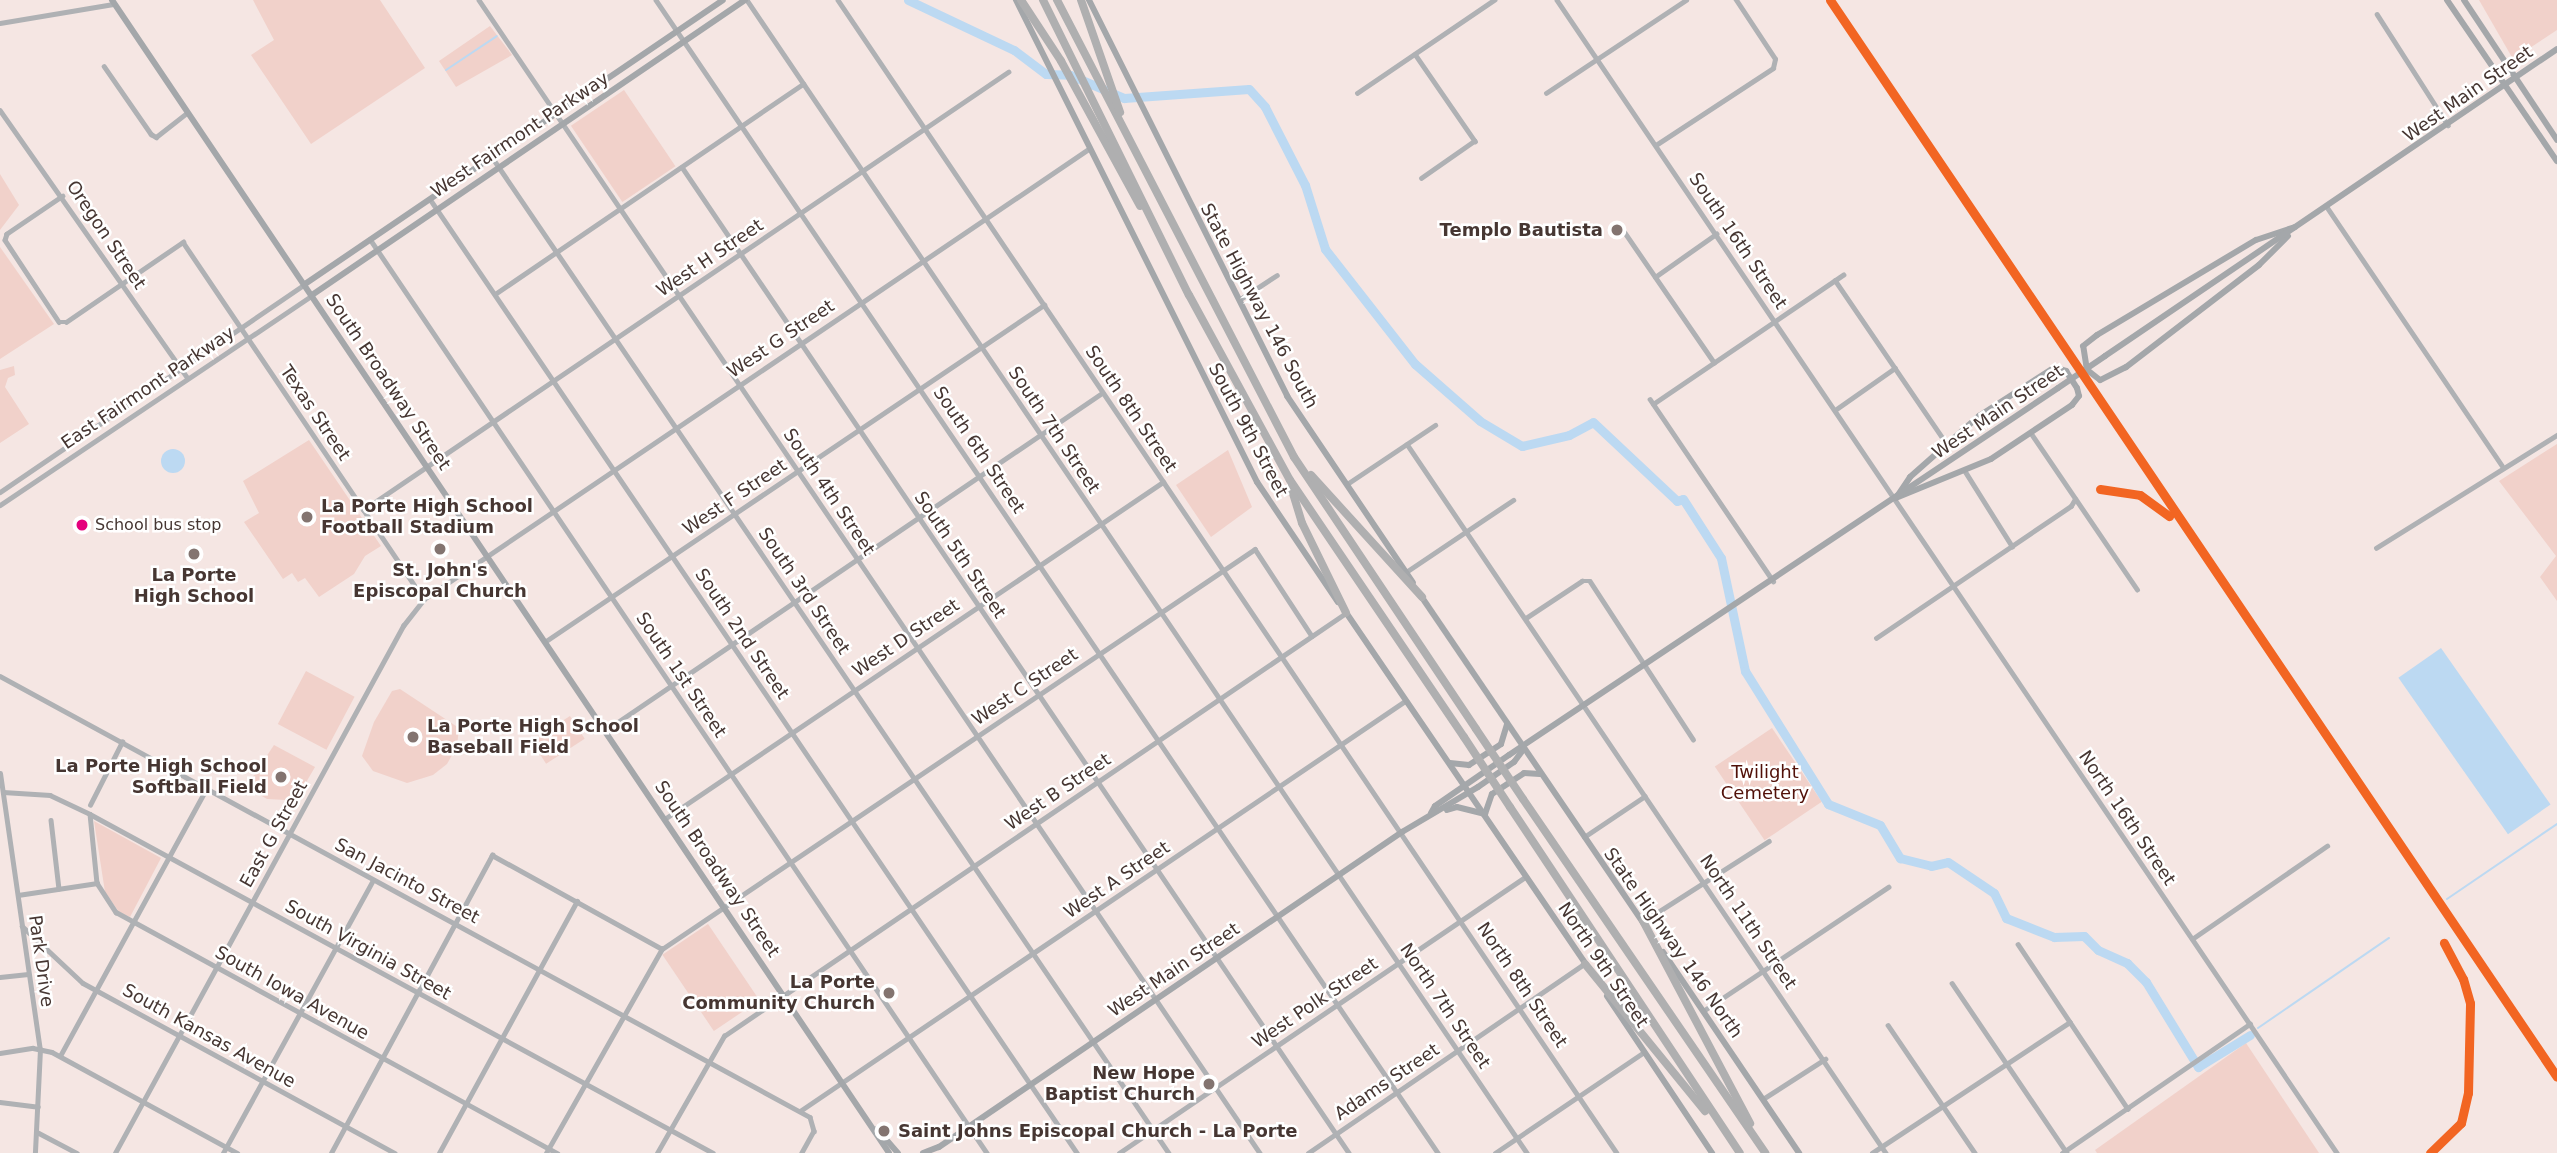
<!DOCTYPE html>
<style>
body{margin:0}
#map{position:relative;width:2557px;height:1153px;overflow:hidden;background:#f5e6e3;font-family:"DejaVu Sans",sans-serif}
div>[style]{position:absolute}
.green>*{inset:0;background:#f1d1ca;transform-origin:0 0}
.water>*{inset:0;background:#bcd9f2;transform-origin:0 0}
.round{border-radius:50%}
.stream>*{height:2px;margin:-1px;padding:0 1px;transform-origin:1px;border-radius:1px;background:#bcd9f2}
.river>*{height:9px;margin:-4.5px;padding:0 4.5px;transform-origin:4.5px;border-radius:4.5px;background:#bcd9f2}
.minor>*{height:4.5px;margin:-2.25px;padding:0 2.25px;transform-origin:2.25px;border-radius:2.25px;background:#afb1b4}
.tertiary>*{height:5px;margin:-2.5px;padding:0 2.5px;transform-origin:2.5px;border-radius:2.5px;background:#afb1b4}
.secondary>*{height:6px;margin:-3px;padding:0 3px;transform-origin:3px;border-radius:3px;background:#a4a7aa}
.motorway>*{height:8px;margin:-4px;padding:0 4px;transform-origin:4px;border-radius:4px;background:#afafb0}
.secondary-bridge>*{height:6px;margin:-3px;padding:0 3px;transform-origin:3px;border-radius:3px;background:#a4a7aa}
.motorway-bridge>*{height:8px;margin:-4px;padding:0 4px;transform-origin:4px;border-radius:4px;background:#afafb0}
.rail-1>*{height:9px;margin:-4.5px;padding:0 4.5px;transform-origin:4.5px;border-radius:4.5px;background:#f26522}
.dots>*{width:19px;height:19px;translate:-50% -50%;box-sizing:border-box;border:4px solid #fff;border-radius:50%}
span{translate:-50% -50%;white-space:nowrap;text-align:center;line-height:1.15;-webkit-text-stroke:5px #fff;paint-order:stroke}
.bus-label{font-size:16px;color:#463632}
.left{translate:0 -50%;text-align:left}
.street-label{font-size:18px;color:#463632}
.poi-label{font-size:18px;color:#463632;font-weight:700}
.right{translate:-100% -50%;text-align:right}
.park-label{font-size:18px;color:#511008}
</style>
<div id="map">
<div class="green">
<div style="clip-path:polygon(253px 0,380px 0,425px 68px,311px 144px,251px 55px,274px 40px)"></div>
<div style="clip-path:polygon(2479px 0,2557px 0,2557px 30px,2513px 59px)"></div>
<div style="clip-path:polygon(490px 26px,512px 55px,456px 87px,439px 61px)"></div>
<div style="left:624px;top:90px;width:92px;height:64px;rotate:56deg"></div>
<div style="clip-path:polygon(0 174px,19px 205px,0 230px)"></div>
<div style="clip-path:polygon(0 247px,54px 324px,0 359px)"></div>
<div style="clip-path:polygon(14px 366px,15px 375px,8px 378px,5px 387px,29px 424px,0 443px,0 370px)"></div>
<div style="clip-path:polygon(309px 440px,381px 546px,365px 556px,354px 574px,319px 597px,305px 578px,298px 582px,292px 573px,283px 579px,244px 522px,259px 513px,243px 481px)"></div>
<div style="clip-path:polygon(2557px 444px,2557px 601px,2540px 577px,2556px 556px,2499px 481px)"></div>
<div style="clip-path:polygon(1228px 450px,1252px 507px,1211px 537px,1176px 485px)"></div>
<div style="left:306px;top:671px;width:55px;height:60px;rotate:28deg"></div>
<div style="clip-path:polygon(400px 689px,459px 728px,457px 746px,447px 764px,433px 775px,407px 783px,373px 771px,362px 756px,374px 722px,392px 691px)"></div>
<div style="left:570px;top:716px;width:27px;height:46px;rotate:57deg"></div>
<div style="left:1772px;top:728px;width:89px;height:69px;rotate:56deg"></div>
<div style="clip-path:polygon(274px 745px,315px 767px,301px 791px,286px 800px,267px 799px,246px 787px)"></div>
<div style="clip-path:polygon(94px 821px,161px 858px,130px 917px,119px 912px,105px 892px)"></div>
<div style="left:708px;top:924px;width:92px;height:55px;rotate:56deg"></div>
<div style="clip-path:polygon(2246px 1043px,2319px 1153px,2097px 1153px,2095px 1150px)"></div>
</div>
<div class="water">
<div class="round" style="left:161px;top:449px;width:24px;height:24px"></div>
<div style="left:2441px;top:648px;width:191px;height:52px;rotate:55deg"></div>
</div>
<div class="stream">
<div style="left:446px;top:70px;width:61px;rotate:-33.7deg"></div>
<div style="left:2447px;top:899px;width:133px;rotate:-34.3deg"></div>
<div style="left:2258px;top:1028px;width:159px;rotate:-34.5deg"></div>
</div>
<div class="river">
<div style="left:908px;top:0;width:117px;rotate:25.3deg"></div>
<div style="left:1014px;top:50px;width:40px;rotate:37deg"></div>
<div style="left:1046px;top:74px;width:24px;rotate:2deg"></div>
<div style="left:1070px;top:75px;width:59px;rotate:23.1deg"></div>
<div style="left:1124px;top:98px;width:125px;rotate:-4.1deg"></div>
<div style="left:1249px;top:89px;width:24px;rotate:48deg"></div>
<div style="left:1265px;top:107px;width:88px;rotate:62.9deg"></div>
<div style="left:1305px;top:185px;width:67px;rotate:72.6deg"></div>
<div style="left:1325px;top:249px;width:146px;rotate:52deg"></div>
<div style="left:1415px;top:364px;width:86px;rotate:41.2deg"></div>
<div style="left:1480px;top:421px;width:49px;rotate:30.8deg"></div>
<div style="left:1522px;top:446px;width:48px;rotate:-13.2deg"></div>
<div style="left:1569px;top:435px;width:27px;rotate:-28deg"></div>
<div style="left:1593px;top:422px;width:115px;rotate:43.2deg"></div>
<div style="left:1677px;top:501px;width:6px;rotate:-18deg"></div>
<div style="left:1683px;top:499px;width:70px;rotate:57.2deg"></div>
<div style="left:1721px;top:558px;width:116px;rotate:78deg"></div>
<div style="left:1745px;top:671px;width:157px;rotate:58deg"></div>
<div style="left:1828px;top:804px;width:56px;rotate:22deg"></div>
<div style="left:1880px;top:825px;width:39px;rotate:59deg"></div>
<div style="left:1900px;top:858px;width:32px;rotate:14deg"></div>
<div style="left:1931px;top:866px;width:17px;rotate:-13deg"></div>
<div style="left:1948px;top:862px;width:55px;rotate:34deg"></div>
<div style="left:1994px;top:893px;width:28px;rotate:64deg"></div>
<div style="left:2006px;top:918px;width:52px;rotate:21.6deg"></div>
<div style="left:2054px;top:937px;width:30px;rotate:-2deg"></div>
<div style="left:2084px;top:936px;width:20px;rotate:45deg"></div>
<div style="left:2098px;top:950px;width:32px;rotate:24deg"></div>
<div style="left:2127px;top:963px;width:27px;rotate:45deg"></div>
<div style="left:2146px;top:982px;width:100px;rotate:58.5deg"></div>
<div style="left:2198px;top:1067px;width:61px;rotate:-31.6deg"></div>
</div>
<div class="minor">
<div style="left:479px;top:0;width:1393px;rotate:55.89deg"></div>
<div style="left:656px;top:0;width:1393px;rotate:55.85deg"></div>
<div style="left:747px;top:0;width:1392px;rotate:55.92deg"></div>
<div style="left:838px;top:0;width:1391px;rotate:55.96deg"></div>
<div style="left:1557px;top:0;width:1392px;rotate:55.92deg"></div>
<div style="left:2377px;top:14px;width:132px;rotate:57.4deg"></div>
<div style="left:0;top:23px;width:116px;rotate:-9.5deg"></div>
<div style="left:1415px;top:54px;width:106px;rotate:55.4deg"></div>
<div style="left:1475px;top:141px;width:65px;rotate:145.1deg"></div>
<div style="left:104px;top:66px;width:83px;rotate:55.3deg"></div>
<div style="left:151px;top:134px;width:6px;rotate:31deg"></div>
<div style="left:156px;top:137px;width:39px;rotate:-38deg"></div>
<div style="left:1357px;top:93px;width:166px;rotate:-34.2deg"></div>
<div style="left:1546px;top:93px;width:168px;rotate:-33.6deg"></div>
<div style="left:0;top:110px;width:327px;rotate:55deg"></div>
<div style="left:1656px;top:145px;width:140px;rotate:-33.3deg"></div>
<div style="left:1773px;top:68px;width:9px;rotate:-77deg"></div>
<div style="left:1775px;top:59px;width:71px;rotate:-123.5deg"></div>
<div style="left:492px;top:157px;width:1204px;rotate:55.8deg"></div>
<div style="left:682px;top:167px;width:1190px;rotate:55.92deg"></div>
<div style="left:63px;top:196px;width:68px;rotate:145.8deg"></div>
<div style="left:7px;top:234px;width:6px;rotate:108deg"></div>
<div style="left:5px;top:240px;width:98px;rotate:56.6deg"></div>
<div style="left:59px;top:322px;width:7px"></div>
<div style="left:66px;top:322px;width:142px;rotate:-34.4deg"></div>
<div style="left:183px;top:242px;width:431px;rotate:56deg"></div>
<div style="left:430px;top:199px;width:1153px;rotate:55.85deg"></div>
<div style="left:2327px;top:207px;width:312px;rotate:55.9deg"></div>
<div style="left:1619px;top:224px;width:168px;rotate:55.5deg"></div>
<div style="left:370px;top:239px;width:1103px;rotate:55.98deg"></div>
<div style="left:1655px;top:277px;width:75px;rotate:-35.2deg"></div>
<div style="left:1835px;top:280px;width:197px;rotate:55.7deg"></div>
<div style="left:495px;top:294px;width:373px;rotate:-34.3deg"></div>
<div style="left:1239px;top:300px;width:45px;rotate:-33.3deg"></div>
<div style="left:1650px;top:399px;width:220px;rotate:55.9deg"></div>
<div style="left:1653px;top:404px;width:230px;rotate:-34.2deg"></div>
<div style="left:1835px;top:410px;width:73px;rotate:-35deg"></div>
<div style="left:2031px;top:433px;width:189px;rotate:55.8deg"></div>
<div style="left:1407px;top:444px;width:856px;rotate:55.96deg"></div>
<div style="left:1965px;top:471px;width:89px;rotate:57.9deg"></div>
<div style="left:1347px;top:484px;width:106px;rotate:-33.8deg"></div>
<div style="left:363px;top:510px;width:780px;rotate:-34.18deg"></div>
<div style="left:2376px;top:548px;width:213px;rotate:-32deg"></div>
<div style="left:1406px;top:572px;width:129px;rotate:-33.9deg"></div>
<div style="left:1526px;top:618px;width:67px;rotate:-33.5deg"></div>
<div style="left:1582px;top:581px;width:8px"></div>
<div style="left:1590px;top:581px;width:189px;rotate:56.9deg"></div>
<div style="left:1876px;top:638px;width:235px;rotate:-34.1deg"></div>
<div style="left:2071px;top:506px;width:8px;rotate:-60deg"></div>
<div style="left:546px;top:641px;width:601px;rotate:-34.01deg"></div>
<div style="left:0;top:676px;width:922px;rotate:28.57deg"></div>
<div style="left:810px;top:1117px;width:15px;rotate:74deg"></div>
<div style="left:814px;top:1131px;width:25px;rotate:119deg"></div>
<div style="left:606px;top:730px;width:600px;rotate:-34.19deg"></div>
<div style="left:3px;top:792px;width:47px;rotate:3.7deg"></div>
<div style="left:50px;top:795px;width:44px;rotate:25.4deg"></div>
<div style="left:90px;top:814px;width:709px;rotate:28.55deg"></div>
<div style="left:90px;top:805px;width:71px;rotate:-63.1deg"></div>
<div style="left:90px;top:814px;width:69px;rotate:84.2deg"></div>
<div style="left:97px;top:883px;width:35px;rotate:57deg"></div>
<div style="left:116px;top:912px;width:503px;rotate:28.66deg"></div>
<div style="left:666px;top:818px;width:600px;rotate:-34.06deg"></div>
<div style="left:51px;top:820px;width:69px;rotate:83.4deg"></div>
<div style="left:1584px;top:837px;width:73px;rotate:-33.9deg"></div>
<div style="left:18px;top:895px;width:80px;rotate:-8.6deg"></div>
<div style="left:1644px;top:921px;width:148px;rotate:-32.6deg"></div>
<div style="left:22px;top:926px;width:83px;rotate:43.1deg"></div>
<div style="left:83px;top:983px;width:355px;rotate:28.6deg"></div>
<div style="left:2192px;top:939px;width:164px;rotate:-34.6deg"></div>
<div style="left:2018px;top:944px;width:198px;rotate:56.3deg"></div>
<div style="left:0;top:977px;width:28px;rotate:-6deg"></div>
<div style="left:1952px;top:983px;width:205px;rotate:55.9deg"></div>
<div style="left:1703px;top:1011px;width:223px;rotate:-33.8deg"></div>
<div style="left:1888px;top:1025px;width:155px;rotate:55.8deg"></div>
<div style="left:0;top:1053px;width:33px;rotate:-9deg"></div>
<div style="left:33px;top:1048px;width:19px;rotate:12deg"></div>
<div style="left:52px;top:1052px;width:211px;rotate:28.6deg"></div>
<div style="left:60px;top:1056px;width:304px;rotate:-61.3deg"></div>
<div style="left:1763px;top:1099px;width:74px;rotate:-32.8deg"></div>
<div style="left:0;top:1102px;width:38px;rotate:7deg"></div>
<div style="left:800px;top:1111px;width:731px;rotate:-34.12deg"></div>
<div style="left:37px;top:1132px;width:45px;rotate:27.7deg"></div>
<div style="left:115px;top:1153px;width:601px;rotate:-61.34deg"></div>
<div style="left:403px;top:626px;width:34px;rotate:-52deg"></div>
<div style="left:424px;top:599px;width:804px;rotate:-34.1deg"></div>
<div style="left:223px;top:1153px;width:311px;rotate:-61.2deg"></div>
<div style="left:331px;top:1153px;width:339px;rotate:-61.6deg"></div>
<div style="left:492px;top:855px;width:194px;rotate:28.9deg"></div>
<div style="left:439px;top:1153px;width:287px;rotate:-61.3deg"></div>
<div style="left:546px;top:1153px;width:235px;rotate:-60.4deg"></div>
<div style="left:662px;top:949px;width:715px;rotate:-34deg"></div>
<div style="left:1255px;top:549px;width:104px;rotate:56.8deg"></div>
<div style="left:657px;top:1153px;width:135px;rotate:-60.2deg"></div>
<div style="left:724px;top:1036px;width:752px;rotate:-34.22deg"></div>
<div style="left:1119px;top:1153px;width:492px;rotate:-34.2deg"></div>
<div style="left:1308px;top:1153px;width:335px;rotate:-34.4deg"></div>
<div style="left:1495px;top:1153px;width:180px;rotate:-34.1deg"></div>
<div style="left:1872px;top:1153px;width:237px;rotate:-33.5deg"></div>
<div style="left:2062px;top:1153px;width:228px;rotate:-34.5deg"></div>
</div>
<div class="tertiary">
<div style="left:0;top:492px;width:369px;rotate:-34.3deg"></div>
<div style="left:0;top:505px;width:376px;rotate:-33.9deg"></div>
<div style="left:0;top:773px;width:279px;rotate:81.8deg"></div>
<div style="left:40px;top:1049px;width:104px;rotate:92.8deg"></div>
</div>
<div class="secondary">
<div style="left:112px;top:0;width:1390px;rotate:56.02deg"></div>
<div style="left:1016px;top:0;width:539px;rotate:63.43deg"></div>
<div style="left:1257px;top:482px;width:145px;rotate:56deg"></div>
<div style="left:1089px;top:0;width:443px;rotate:63.4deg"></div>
<div style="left:1287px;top:396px;width:225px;rotate:56deg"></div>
<div style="left:2447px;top:0;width:195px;rotate:55.7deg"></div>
<div style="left:2464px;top:0;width:168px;rotate:56.4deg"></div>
<div style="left:2288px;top:236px;width:41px;rotate:135deg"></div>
<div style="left:2259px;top:265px;width:168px;rotate:142.5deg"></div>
<div style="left:2126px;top:367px;width:29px;rotate:153deg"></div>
<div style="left:2100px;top:380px;width:16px;rotate:-142deg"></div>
<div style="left:2087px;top:370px;width:24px;rotate:-99deg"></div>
<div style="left:2083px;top:346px;width:18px;rotate:-38deg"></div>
<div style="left:2097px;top:335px;width:185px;rotate:-30.9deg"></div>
<div style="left:2256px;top:240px;width:41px;rotate:-18.4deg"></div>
<div style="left:305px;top:284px;width:505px;rotate:-34.19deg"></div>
<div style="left:312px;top:295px;width:524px;rotate:-34.27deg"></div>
<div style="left:2105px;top:356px;width:546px;rotate:-34.18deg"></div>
<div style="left:2055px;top:367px;width:12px;rotate:20deg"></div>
<div style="left:2066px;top:371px;width:20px;rotate:57deg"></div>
<div style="left:2077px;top:388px;width:8px;rotate:76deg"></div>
<div style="left:2079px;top:396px;width:11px;rotate:128deg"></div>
<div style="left:2072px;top:405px;width:97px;rotate:146.3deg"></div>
<div style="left:1991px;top:459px;width:103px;rotate:157.7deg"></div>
<div style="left:1896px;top:498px;width:25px;rotate:-56deg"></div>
<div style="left:1910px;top:477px;width:92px;rotate:-41.5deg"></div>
<div style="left:1979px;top:416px;width:90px;rotate:-32.8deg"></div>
<div style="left:1421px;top:596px;width:398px;rotate:55.8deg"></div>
<div style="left:1345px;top:611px;width:430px;rotate:55.7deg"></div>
<div style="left:1450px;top:763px;width:19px;rotate:6deg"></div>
<div style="left:1469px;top:765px;width:38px;rotate:-33deg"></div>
<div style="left:1501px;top:744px;width:21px;rotate:-73deg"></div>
<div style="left:1447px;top:810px;width:10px;rotate:-17deg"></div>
<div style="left:1457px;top:807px;width:29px;rotate:14deg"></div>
<div style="left:1485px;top:814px;width:21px;rotate:-71deg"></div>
<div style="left:1492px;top:794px;width:38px;rotate:-33deg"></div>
<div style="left:1524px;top:773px;width:16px;rotate:4deg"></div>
<div style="left:1431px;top:813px;width:8px;rotate:-60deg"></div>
<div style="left:1435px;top:806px;width:90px;rotate:-34.6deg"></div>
<div style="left:1509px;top:755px;width:660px;rotate:-33.76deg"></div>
<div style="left:1663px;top:952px;width:243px;rotate:55.9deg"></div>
<div style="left:1607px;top:996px;width:189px;rotate:56.2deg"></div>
<div style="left:877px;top:1129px;width:32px;rotate:49deg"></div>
<div style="left:923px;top:1153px;width:17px;rotate:-21deg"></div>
<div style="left:939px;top:1147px;width:560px;rotate:-34.23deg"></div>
<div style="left:1402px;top:832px;width:88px;rotate:-30.6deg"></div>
<div style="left:1478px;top:787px;width:44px;rotate:-34.8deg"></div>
<div style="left:1514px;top:762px;width:15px;rotate:-53deg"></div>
</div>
<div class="motorway">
<div style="left:1021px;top:0;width:73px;rotate:56.7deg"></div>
<div style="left:1061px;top:61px;width:165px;rotate:61.4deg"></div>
<div style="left:1043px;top:0;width:329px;rotate:63.7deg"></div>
<div style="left:1189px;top:295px;width:211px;rotate:61.4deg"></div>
<div style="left:1290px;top:480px;width:310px;rotate:55.9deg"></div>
<div style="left:1057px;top:0;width:515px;rotate:62.59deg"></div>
<div style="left:1294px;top:457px;width:327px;rotate:56.2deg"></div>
<div style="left:1081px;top:0;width:119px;rotate:70.8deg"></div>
<div style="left:1311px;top:475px;width:165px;rotate:47.7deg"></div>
<div style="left:1291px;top:487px;width:38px;rotate:73deg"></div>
<div style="left:1302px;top:523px;width:100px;rotate:63.9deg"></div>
<div style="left:1523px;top:799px;width:429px;rotate:55.6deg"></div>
<div style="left:1510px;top:807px;width:415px;rotate:56.4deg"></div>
<div style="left:1643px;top:921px;width:229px;rotate:62.1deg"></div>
<div style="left:1585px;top:964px;width:190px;rotate:50.8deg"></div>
</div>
<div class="secondary-bridge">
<div style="left:2058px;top:388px;width:57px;rotate:-34.2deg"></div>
</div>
<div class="motorway-bridge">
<div style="left:1476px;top:729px;width:84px;rotate:56.1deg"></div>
<div style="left:1464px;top:737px;width:84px;rotate:56.7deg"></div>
</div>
<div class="rail-1">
<div style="left:1830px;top:0;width:1299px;rotate:55.98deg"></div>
<div style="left:2100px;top:489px;width:40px;rotate:8.5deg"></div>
<div style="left:2140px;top:495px;width:36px;rotate:36deg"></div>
<div style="left:2430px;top:1153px;width:43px;rotate:-44.1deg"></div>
<div style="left:2461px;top:1123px;width:31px;rotate:-77deg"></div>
<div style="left:2468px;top:1093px;width:90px;rotate:-88.7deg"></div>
<div style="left:2470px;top:1003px;width:25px;rotate:-106deg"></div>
<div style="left:2463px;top:979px;width:41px;rotate:-117.8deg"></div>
</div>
<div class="dots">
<div style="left:1617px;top:230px;background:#837470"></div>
<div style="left:307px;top:517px;background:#837470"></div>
<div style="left:82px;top:525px;background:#e5007d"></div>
<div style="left:440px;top:549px;background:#837470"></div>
<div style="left:194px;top:554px;background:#837470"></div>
<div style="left:413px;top:737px;background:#837470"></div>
<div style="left:281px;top:777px;background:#837470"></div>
<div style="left:889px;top:993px;background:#837470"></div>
<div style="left:1209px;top:1084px;background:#837470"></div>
<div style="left:884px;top:1131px;background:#837470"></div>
</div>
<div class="bus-label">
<span class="left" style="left:95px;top:525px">School bus stop</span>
</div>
<div class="street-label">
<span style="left:2468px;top:94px;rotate:-35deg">West Main Street</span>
<span style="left:520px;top:135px;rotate:-34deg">West Fairmont Parkway</span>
<span style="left:106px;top:235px;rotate:56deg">Oregon Street</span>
<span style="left:1738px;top:241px;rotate:56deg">South 16th Street</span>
<span style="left:710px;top:258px;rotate:-34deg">West H Street</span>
<span style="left:1259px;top:306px;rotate:62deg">State Highway 146 South</span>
<span style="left:781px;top:339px;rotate:-34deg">West G Street</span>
<span style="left:388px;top:382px;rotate:56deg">South Broadway Street</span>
<span style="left:148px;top:388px;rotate:-34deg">East Fairmont Parkway</span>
<span style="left:1131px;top:409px;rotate:56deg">South 8th Street</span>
<span style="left:1998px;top:412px;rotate:-34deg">West Main Street</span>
<span style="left:315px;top:413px;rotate:56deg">Texas Street</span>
<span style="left:1054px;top:430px;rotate:56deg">South 7th Street</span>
<span style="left:1248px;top:430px;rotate:62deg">South 9th Street</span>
<span style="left:979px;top:450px;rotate:56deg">South 6th Street</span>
<span style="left:829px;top:492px;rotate:56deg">South 4th Street</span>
<span style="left:735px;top:497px;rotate:-34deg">West F Street</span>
<span style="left:960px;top:555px;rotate:56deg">South 5th Street</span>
<span style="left:804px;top:591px;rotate:56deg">South 3rd Street</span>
<span style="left:742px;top:634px;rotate:56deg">South 2nd Street</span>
<span style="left:906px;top:638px;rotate:-34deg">West D Street</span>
<span style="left:681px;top:675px;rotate:56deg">South 1st Street</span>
<span style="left:1025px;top:687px;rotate:-34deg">West C Street</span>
<span style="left:1058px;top:792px;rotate:-34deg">West B Street</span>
<span style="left:2127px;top:818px;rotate:56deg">North 16th Street</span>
<span style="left:274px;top:834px;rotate:-61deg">East G Street</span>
<span style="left:717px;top:869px;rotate:56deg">South Broadway Street</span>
<span style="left:1117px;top:880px;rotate:-34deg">West A Street</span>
<span style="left:407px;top:881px;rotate:28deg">San Jacinto Street</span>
<span style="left:1748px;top:922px;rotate:56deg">North 11th Street</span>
<span style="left:1673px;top:943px;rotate:55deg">State Highway 146 North</span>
<span style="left:368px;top:950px;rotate:29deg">South Virginia Street</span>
<span style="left:41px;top:961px;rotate:82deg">Park Drive</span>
<span style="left:1603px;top:965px;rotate:56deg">North 9th Street</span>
<span style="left:1174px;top:970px;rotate:-34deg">West Main Street</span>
<span style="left:1522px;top:985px;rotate:56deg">North 8th Street</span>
<span style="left:292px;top:993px;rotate:29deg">South Iowa Avenue</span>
<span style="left:1315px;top:1003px;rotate:-34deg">West Polk Street</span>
<span style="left:1445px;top:1006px;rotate:56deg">North 7th Street</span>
<span style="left:209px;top:1036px;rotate:29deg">South Kansas Avenue</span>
<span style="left:1387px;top:1082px;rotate:-34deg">Adams Street</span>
</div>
<div class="poi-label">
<span class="right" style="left:1603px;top:230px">Templo Bautista</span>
<span class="left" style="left:321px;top:517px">La Porte High School<br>Football Stadium</span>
<span style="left:440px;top:581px">St. John's<br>Episcopal Church</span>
<span style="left:194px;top:586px">La Porte<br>High School</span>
<span class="left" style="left:427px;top:737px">La Porte High School<br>Baseball Field</span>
<span class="right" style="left:267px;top:777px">La Porte High School<br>Softball Field</span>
<span class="right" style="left:875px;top:993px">La Porte<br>Community Church</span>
<span class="right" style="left:1195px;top:1084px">New Hope<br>Baptist Church</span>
<span class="left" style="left:898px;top:1131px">Saint Johns Episcopal Church - La Porte</span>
</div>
<div class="park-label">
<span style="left:1765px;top:783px">Twilight<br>Cemetery</span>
</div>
</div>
